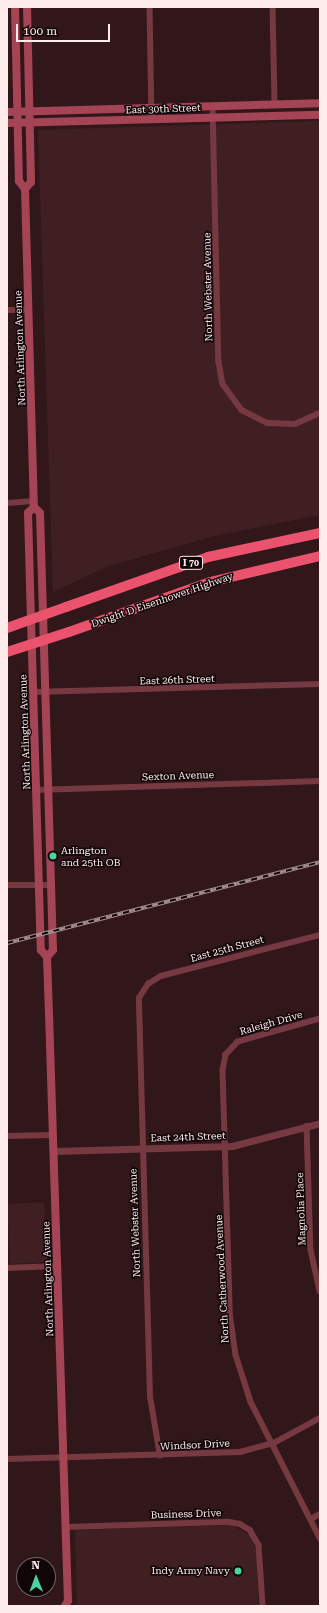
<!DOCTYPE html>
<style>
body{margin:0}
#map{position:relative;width:327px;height:1613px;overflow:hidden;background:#31171a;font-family:"Roboto Serif",serif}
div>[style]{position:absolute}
.built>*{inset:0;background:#401f23;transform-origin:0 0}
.minor>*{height:5.5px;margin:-2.75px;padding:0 2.75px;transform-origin:2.75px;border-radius:2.75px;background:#763941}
.tertiary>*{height:7px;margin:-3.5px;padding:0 3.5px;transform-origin:3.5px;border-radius:3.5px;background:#763941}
.secondary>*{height:8px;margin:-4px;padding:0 4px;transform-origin:4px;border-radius:4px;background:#a54454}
.motorway>*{height:10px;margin:-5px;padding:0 5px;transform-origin:5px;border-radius:5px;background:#eb526e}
.rail>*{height:3.5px;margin-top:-1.75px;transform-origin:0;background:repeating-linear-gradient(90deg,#110607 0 6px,#a58f91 0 12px);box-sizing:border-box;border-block:1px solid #a58f91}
.motorway-bridge>*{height:10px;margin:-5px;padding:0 5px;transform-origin:5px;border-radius:5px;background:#eb526e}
.dots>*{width:11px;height:11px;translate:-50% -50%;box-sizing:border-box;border:2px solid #110607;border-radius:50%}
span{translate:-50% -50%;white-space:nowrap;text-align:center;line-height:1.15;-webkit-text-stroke:3px #110607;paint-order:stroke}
.shield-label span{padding:1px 3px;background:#110607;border:1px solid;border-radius:3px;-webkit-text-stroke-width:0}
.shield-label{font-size:9px;color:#feebec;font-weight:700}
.street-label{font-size:10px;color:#feebec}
.poi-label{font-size:10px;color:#feebec}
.left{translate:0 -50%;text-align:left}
.right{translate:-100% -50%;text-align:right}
.frame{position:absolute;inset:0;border:8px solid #feebec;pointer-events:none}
.north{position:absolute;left:16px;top:1557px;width:40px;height:40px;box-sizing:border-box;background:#110607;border:1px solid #706263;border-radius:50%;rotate:359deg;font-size:11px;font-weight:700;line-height:16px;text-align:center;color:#feebec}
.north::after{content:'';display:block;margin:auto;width:14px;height:18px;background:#48d49d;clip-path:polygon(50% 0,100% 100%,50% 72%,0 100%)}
.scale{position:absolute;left:16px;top:24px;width:94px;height:18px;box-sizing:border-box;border:2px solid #feebec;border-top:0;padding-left:5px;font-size:12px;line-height:14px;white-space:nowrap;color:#feebec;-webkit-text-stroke:3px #110607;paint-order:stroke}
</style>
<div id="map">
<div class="built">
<div style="clip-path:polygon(320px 121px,320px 515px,214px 536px,108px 566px,53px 592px,38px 130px)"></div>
<div style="left:44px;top:1202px;width:60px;height:37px;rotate:87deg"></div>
<div style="clip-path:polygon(232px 1525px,252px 1537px,257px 1554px,258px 1606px,77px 1606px,75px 1530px)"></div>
</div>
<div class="minor">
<div style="left:150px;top:7px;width:113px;rotate:89deg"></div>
<div style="left:273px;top:7px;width:98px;rotate:88.8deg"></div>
<div style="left:213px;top:106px;width:256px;rotate:88.7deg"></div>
<div style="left:219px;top:362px;width:22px;rotate:80deg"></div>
<div style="left:223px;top:384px;width:32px;rotate:54deg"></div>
<div style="left:242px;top:410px;width:29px;rotate:27deg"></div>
<div style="left:268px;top:423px;width:27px;rotate:2deg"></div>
<div style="left:295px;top:424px;width:27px;rotate:-24deg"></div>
<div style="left:7px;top:310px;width:22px"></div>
<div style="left:7px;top:503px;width:27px;rotate:-4deg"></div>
<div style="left:34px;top:692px;width:286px;rotate:-1.6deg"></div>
<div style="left:36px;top:790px;width:284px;rotate:-1.8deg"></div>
<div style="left:7px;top:885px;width:44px"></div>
<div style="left:320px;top:1019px;width:85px;rotate:164.3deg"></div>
<div style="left:238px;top:1042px;width:18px;rotate:133deg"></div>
<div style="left:226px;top:1055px;width:15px;rotate:101deg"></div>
<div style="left:223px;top:1070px;width:243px;rotate:88.3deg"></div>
<div style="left:230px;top:1313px;width:42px;rotate:81.9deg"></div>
<div style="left:236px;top:1355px;width:49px;rotate:72.3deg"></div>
<div style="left:251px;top:1402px;width:153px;rotate:63.1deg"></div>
<div style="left:307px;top:1126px;width:124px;rotate:88.2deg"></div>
<div style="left:311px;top:1250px;width:42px;rotate:77.6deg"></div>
<div style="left:7px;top:1136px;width:46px;rotate:-1.2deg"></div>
<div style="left:7px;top:1268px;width:50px;rotate:-2.3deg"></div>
<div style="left:160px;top:1456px;width:60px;rotate:-99.6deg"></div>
<div style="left:150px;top:1397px;width:399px;rotate:-91.6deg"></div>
<div style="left:139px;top:998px;width:17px;rotate:-57deg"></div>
<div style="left:148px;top:984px;width:15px;rotate:-32deg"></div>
<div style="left:161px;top:976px;width:164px;rotate:-14.5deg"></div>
<div style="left:7px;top:1459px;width:233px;rotate:-1.7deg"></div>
<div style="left:240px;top:1452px;width:35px;rotate:-15deg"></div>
<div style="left:274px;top:1443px;width:52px;rotate:-28.5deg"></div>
<div style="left:311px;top:1519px;width:10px;rotate:-29deg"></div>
<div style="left:66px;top:1527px;width:163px;rotate:-1.8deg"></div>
<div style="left:229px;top:1522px;width:11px;rotate:10deg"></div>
<div style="left:240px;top:1524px;width:12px;rotate:31deg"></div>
<div style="left:250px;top:1530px;width:17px;rotate:59deg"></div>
<div style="left:259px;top:1545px;width:61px;rotate:86.2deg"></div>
</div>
<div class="tertiary">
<div style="left:54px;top:1151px;width:178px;rotate:-1.6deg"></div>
<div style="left:232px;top:1146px;width:91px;rotate:-14.6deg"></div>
</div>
<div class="secondary">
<div style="left:15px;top:7px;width:174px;rotate:88.7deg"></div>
<div style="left:19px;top:181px;width:10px;rotate:53deg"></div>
<div style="left:25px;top:189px;width:318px;rotate:88.4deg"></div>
<div style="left:34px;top:507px;width:8px;rotate:45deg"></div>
<div style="left:40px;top:513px;width:437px;rotate:88.3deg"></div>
<div style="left:53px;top:950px;width:9px;rotate:131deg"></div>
<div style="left:7px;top:112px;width:313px;rotate:-1.6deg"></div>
<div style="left:7px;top:123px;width:313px;rotate:-1.5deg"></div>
<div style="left:25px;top:189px;width:9px;rotate:-49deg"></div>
<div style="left:31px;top:182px;width:175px;rotate:-91.3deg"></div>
<div style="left:34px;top:507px;width:8px;rotate:135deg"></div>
<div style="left:28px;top:513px;width:73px;rotate:88.4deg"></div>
<div style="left:30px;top:586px;width:364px;rotate:88.3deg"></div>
<div style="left:41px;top:950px;width:9px;rotate:49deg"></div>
<div style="left:47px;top:957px;width:88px;rotate:88deg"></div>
<div style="left:50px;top:1045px;width:556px;rotate:88.15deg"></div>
<div style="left:68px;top:1601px;width:6px;rotate:121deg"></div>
</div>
<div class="motorway">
<div style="left:66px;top:607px;width:151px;rotate:-19.4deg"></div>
<div style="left:208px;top:557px;width:115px;rotate:-12.1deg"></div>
<div style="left:69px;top:632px;width:150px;rotate:-19.5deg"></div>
<div style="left:210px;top:582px;width:113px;rotate:-13.3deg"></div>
</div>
<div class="rail">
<div style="left:7px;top:943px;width:323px;rotate:-14.5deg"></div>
</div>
<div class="motorway-bridge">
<div style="left:7px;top:628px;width:63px;rotate:-19.6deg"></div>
<div style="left:7px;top:652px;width:65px;rotate:-17.9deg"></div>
</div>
<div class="dots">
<div style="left:53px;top:856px;background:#48d49d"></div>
<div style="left:238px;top:1571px;background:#48d49d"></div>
</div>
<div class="shield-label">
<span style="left:191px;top:563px">I 70</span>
</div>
<div class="street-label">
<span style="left:163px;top:109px;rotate:-2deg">East 30th Street</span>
<span style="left:208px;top:287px;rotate:-91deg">North Webster Avenue</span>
<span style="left:20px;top:348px;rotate:-92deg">North Arlington Avenue</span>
<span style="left:162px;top:600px;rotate:-19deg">Dwight D Eisenhower Highway</span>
<span style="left:177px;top:680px;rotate:-2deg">East 26th Street</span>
<span style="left:25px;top:732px;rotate:-92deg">North Arlington Avenue</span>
<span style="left:178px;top:776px;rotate:-2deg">Sexton Avenue</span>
<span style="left:227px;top:949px;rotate:-15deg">East 25th Street</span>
<span style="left:271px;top:1023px;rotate:-16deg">Raleigh Drive</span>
<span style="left:188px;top:1137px;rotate:-2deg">East 24th Street</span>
<span style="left:301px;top:1209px;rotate:-92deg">Magnolia Place</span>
<span style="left:135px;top:1223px;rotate:-92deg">North Webster Avenue</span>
<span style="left:48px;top:1279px;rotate:-92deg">North Arlington Avenue</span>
<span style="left:222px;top:1279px;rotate:-93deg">North Catherwood Avenue</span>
<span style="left:195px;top:1445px;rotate:-3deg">Windsor Drive</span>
<span style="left:186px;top:1514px;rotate:-2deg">Business Drive</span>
</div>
<div class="poi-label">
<span class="left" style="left:61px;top:856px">Arlington<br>and 25th OB</span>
<span class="right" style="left:230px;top:1571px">Indy Army Navy</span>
</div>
<div class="frame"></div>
<div class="north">N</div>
<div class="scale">100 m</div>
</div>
